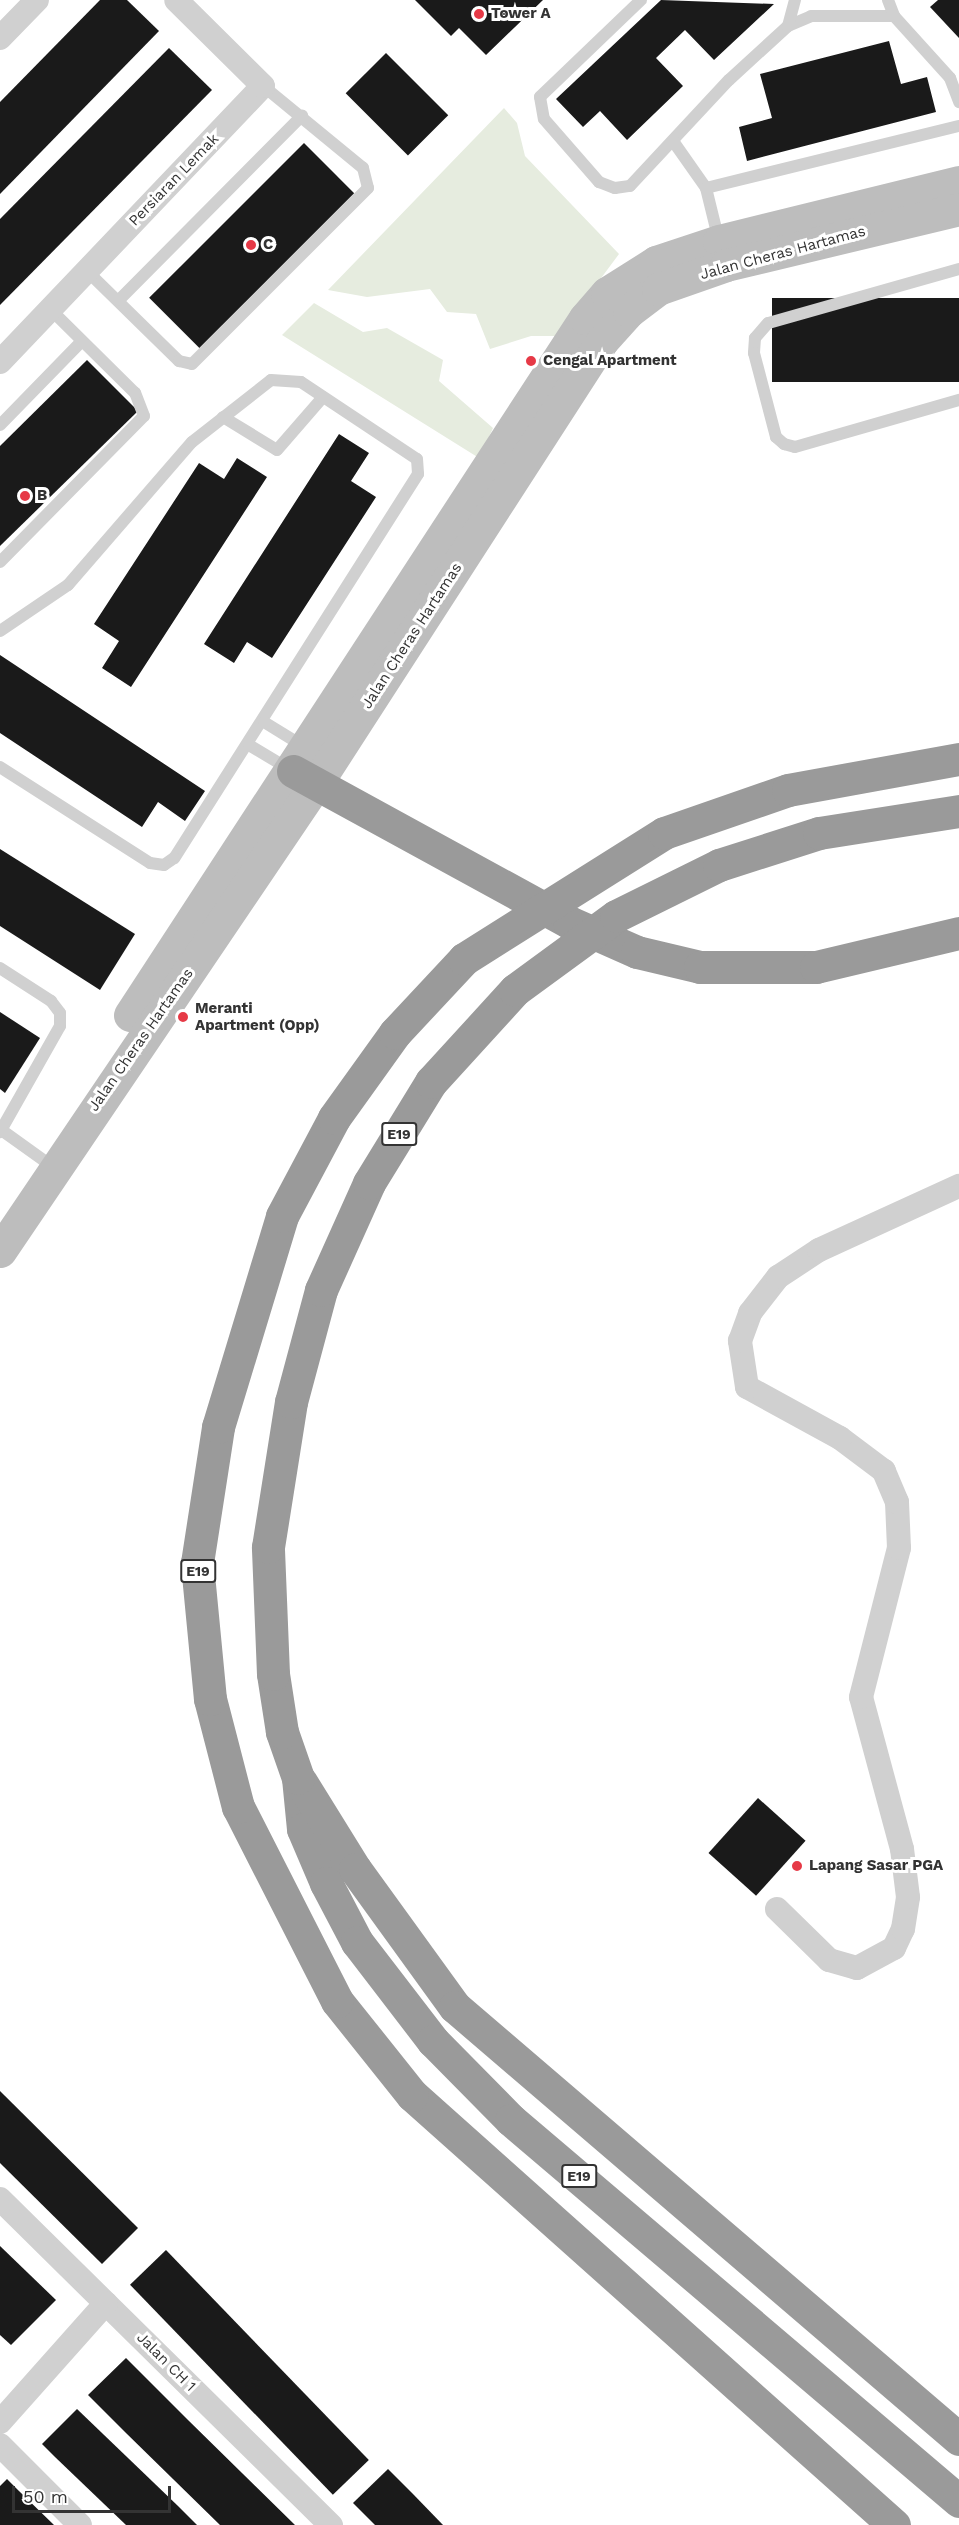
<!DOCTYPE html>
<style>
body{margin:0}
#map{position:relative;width:959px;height:2525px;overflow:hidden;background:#fff;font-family:"Work Sans",sans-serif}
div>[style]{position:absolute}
.green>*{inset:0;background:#e6ecdf}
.building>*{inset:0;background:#1a1a1a;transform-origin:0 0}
.lane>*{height:12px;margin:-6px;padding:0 6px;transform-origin:6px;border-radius:6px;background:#d0d0d0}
.street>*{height:24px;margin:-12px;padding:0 12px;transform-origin:12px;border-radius:12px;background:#d0d0d0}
.secondary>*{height:33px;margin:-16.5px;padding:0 16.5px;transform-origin:16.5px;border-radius:16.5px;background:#bdbdbd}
.highway>*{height:33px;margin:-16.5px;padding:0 16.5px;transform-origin:16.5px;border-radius:16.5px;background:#9a9a9a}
.highway-bridge>*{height:33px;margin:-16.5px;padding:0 16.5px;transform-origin:16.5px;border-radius:16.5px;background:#9a9a9a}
.dots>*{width:16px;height:16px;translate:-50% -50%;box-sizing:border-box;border:3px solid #fff;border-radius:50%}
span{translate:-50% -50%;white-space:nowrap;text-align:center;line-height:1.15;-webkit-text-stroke:6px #fff;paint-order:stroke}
.shield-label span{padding:2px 4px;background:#fff;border:2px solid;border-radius:4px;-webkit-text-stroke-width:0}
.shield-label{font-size:14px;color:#333;font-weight:700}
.poi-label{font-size:15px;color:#333;font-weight:700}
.left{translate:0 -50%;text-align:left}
.street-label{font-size:15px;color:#333}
.scale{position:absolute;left:12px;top:2486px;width:159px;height:27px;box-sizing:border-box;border:3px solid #333;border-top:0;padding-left:8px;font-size:18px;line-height:21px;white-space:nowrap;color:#333;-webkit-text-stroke:4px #fff;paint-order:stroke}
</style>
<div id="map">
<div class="green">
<div style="clip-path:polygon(504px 108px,517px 123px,525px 156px,619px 254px,558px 336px,531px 336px,490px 349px,476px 314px,447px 312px,430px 289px,367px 297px,328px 290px)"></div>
<div style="clip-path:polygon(314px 303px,363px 332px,387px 328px,443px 360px,439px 381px,493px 428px,479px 458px,282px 335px)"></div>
</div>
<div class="building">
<div style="clip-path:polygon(100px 0,127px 0,159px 31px,0 194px,0 102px)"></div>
<div style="clip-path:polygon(415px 0,543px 0,486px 55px,459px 28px,451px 36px)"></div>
<div style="clip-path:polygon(661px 0,774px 4px,714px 60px,685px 30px,656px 58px,683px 86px,627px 140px,600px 111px,583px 127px,556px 99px)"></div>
<div style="clip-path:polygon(938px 0,959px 0,959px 38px,930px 7px)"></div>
<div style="clip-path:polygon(889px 41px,901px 84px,927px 77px,936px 112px,747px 161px,739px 127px,772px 118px,760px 74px)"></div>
<div style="clip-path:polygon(169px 48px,212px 90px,0 305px,0 219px)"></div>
<div style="left:386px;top:53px;width:88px;height:57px;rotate:45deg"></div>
<div style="left:304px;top:143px;width:71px;height:219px;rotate:45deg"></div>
<div style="left:959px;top:298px;width:84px;height:187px;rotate:90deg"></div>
<div style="clip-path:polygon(87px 360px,138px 411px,0 546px,0 446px)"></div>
<div style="clip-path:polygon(339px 434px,369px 453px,351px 481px,376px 497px,272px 658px,247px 642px,234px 663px,204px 644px)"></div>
<div style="clip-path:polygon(237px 458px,267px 477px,131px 687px,102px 668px,119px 641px,94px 624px,199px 463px,224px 479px)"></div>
<div style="clip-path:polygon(0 655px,205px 791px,185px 821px,158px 802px,142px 827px,0 733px)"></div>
<div style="clip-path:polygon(0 849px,135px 934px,100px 990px,0 926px)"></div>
<div style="clip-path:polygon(0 1012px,40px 1038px,5px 1093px,0 1089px)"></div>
<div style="left:758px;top:1798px;width:64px;height:74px;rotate:42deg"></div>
<div style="clip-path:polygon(0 2091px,138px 2228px,102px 2264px,0 2163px)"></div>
<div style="clip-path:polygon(0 2246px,56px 2300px,11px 2345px,0 2335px)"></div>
<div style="left:166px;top:2250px;width:292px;height:50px;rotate:46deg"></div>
<div style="clip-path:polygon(126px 2358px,188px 2420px,295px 2525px,220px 2525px,126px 2433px,88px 2395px)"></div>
<div style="clip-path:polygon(77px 2409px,178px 2506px,197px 2525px,126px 2525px,55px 2457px,42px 2444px)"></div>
<div style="clip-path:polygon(388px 2469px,412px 2493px,443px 2525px,375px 2525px,353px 2503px)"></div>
<div style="clip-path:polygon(7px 2479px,19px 2491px,54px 2525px,0 2525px,0 2486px)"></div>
</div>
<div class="lane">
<div style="left:641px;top:0;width:140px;rotate:136.2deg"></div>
<div style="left:540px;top:97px;width:22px;rotate:80deg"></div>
<div style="left:544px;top:119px;width:84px;rotate:48.9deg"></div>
<div style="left:599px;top:182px;width:17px;rotate:21deg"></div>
<div style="left:615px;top:188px;width:15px;rotate:-8deg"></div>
<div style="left:630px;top:186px;width:145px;rotate:-47deg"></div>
<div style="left:729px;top:80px;width:80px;rotate:-42.5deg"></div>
<div style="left:788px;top:26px;width:25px;rotate:-23deg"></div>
<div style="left:811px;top:16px;width:83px"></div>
<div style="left:894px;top:16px;width:84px;rotate:47.9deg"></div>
<div style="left:950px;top:78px;width:26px;rotate:69deg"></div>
<div style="left:888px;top:0;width:17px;rotate:69deg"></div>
<div style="left:788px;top:26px;width:27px;rotate:-75deg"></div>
<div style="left:673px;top:141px;width:57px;rotate:54.9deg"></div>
<div style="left:706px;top:188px;width:55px;rotate:76.2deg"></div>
<div style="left:706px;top:188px;width:260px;rotate:-13.8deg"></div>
<div style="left:959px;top:269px;width:198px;rotate:164.2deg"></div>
<div style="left:768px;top:323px;width:20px;rotate:131deg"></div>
<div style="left:755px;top:338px;width:15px;rotate:94deg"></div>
<div style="left:754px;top:353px;width:87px;rotate:75.3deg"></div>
<div style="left:776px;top:437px;width:11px;rotate:41deg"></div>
<div style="left:784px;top:444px;width:11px;rotate:15deg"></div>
<div style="left:795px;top:447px;width:171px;rotate:-16deg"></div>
<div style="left:87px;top:271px;width:129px;rotate:44.4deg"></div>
<div style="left:179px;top:361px;width:13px;rotate:13deg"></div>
<div style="left:192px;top:364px;width:249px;rotate:-45deg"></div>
<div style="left:368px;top:188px;width:21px;rotate:-104deg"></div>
<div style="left:363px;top:168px;width:129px;rotate:-140.6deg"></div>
<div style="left:119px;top:300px;width:260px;rotate:-45.2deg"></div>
<div style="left:223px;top:417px;width:63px;rotate:31.4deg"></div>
<div style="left:277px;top:450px;width:70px;rotate:-49deg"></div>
<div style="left:0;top:425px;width:117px;rotate:-45.7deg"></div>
<div style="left:0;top:562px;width:205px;rotate:-45.4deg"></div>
<div style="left:144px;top:416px;width:25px;rotate:-111deg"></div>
<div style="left:135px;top:393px;width:118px;rotate:-135.3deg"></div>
<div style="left:0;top:631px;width:82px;rotate:-34.1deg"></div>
<div style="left:68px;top:585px;width:189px;rotate:-49.1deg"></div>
<div style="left:192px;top:442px;width:100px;rotate:-38.1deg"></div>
<div style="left:271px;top:380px;width:30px;rotate:4deg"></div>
<div style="left:301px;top:382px;width:139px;rotate:33.6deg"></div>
<div style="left:417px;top:459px;width:15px;rotate:86deg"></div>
<div style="left:418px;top:474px;width:455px;rotate:122.4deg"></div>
<div style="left:174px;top:858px;width:12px;rotate:145deg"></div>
<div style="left:164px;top:865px;width:14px;rotate:-172deg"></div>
<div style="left:150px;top:863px;width:178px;rotate:-147.4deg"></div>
<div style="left:264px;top:722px;width:46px;rotate:31.6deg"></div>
<div style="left:249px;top:745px;width:47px;rotate:31deg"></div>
<div style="left:0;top:968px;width:61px;rotate:32.9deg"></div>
<div style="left:51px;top:1001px;width:15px;rotate:53deg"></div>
<div style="left:60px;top:1013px;width:13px;rotate:90deg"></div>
<div style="left:60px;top:1026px;width:122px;rotate:119.5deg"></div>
<div style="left:0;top:1129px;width:65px;rotate:35.6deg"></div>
</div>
<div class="street">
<div style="left:0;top:38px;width:53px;rotate:-45.8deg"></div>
<div style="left:0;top:362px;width:381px;rotate:-46.4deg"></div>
<div style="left:263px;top:86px;width:122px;rotate:-135.3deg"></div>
<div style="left:777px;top:1909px;width:73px;rotate:44.4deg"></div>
<div style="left:829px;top:1960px;width:29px;rotate:16deg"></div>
<div style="left:857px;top:1968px;width:42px;rotate:-28.4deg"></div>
<div style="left:894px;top:1948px;width:21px;rotate:-65deg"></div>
<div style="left:903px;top:1929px;width:32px;rotate:-81deg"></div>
<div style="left:908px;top:1897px;width:48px;rotate:-97.1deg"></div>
<div style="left:902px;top:1849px;width:157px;rotate:-105.1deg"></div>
<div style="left:861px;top:1697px;width:154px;rotate:-75.7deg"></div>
<div style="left:899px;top:1548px;width:46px;rotate:-92.5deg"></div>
<div style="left:897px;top:1502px;width:34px;rotate:-113deg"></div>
<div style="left:884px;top:1471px;width:55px;rotate:-143.1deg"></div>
<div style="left:840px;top:1438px;width:106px;rotate:-151.3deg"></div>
<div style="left:747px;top:1387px;width:47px;rotate:-98.7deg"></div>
<div style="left:740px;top:1341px;width:30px;rotate:-70deg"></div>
<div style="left:750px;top:1313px;width:46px;rotate:-52.1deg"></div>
<div style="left:778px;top:1277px;width:49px;rotate:-33.4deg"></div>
<div style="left:819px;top:1250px;width:154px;rotate:-24.6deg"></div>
<div style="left:0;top:2199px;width:465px;rotate:44.6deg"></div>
<div style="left:0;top:2422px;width:159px;rotate:-48.3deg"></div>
<div style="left:0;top:2445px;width:113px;rotate:45deg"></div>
</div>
<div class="secondary">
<div style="left:130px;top:1015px;width:832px;rotate:-56.86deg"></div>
<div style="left:585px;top:318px;width:33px;rotate:-49deg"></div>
<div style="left:607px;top:293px;width:58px;rotate:-32.3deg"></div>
<div style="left:656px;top:262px;width:66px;rotate:-18.4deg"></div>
<div style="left:719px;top:241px;width:247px;rotate:-13.8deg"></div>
<div style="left:0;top:1251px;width:564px;rotate:-55.92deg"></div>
<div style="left:316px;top:784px;width:527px;rotate:-57.15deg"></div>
<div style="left:602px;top:341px;width:40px;rotate:-48deg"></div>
<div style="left:629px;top:311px;width:36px;rotate:-37deg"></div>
<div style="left:658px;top:289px;width:72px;rotate:-19.4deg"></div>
<div style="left:726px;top:265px;width:240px;rotate:-13.5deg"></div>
</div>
<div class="highway">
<div style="left:293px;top:771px;width:315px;rotate:28.7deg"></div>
<div style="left:569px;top:922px;width:74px;rotate:23.8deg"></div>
<div style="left:637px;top:952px;width:65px;rotate:13.4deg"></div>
<div style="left:700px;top:967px;width:116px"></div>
<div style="left:816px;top:967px;width:147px;rotate:-13.4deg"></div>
<div style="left:298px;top:1778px;width:51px;rotate:84.4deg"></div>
<div style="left:303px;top:1829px;width:59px;rotate:66.9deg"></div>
<div style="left:326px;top:1883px;width:67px;rotate:62.3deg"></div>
<div style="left:357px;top:1942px;width:125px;rotate:52.5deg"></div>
<div style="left:433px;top:2041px;width:111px;rotate:45.4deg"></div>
<div style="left:511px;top:2120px;width:588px;rotate:40.38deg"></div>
<div style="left:301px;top:1782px;width:102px;rotate:58.2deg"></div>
<div style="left:355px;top:1869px;width:170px;rotate:54.1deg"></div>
<div style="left:455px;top:2007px;width:664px;rotate:40.6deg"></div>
</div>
<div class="highway-bridge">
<div style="left:298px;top:1778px;width:49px;rotate:-109.2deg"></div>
<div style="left:282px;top:1732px;width:59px;rotate:-98.8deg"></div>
<div style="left:273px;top:1674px;width:127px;rotate:-92.3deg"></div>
<div style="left:268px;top:1547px;width:147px;rotate:-81deg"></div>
<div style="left:291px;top:1402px;width:116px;rotate:-75deg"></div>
<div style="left:321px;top:1290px;width:117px;rotate:-65.8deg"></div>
<div style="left:369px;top:1183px;width:119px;rotate:-58.5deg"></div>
<div style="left:431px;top:1082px;width:125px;rotate:-47.6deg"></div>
<div style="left:515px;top:990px;width:125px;rotate:-36.2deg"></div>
<div style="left:616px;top:916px;width:115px;rotate:-26.3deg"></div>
<div style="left:719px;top:865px;width:105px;rotate:-17.7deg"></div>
<div style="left:819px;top:833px;width:142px;rotate:-8.9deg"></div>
<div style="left:894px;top:2525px;width:646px;rotate:-138.26deg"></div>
<div style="left:412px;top:2095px;width:120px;rotate:-128.6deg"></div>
<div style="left:337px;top:2001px;width:218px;rotate:-117deg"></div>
<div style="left:238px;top:1807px;width:112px;rotate:-104.5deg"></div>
<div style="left:210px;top:1699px;width:137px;rotate:-95.5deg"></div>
<div style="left:197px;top:1563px;width:138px;rotate:-81.2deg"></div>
<div style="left:218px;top:1427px;width:220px;rotate:-73.1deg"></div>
<div style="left:282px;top:1216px;width:111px;rotate:-62deg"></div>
<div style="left:334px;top:1118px;width:105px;rotate:-54.3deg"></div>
<div style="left:395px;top:1033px;width:101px;rotate:-47deg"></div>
<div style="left:464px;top:959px;width:236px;rotate:-32.2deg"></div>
<div style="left:664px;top:833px;width:131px;rotate:-19.1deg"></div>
<div style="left:788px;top:790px;width:174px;rotate:-10.3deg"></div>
</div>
<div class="dots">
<div style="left:479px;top:14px;background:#e63946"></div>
<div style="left:251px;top:245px;background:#e63946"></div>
<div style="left:531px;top:361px;background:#e63946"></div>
<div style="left:25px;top:496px;background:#e63946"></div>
<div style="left:183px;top:1017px;background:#e63946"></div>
<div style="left:797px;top:1866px;background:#e63946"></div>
</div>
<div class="shield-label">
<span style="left:399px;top:1134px">E19</span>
<span style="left:198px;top:1571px">E19</span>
<span style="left:579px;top:2176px">E19</span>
</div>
<div class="poi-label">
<span class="left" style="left:491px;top:14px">Tower A</span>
<span class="left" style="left:263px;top:245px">C</span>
<span class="left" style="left:543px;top:361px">Cengal Apartment</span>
<span class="left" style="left:37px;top:496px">B</span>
<span class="left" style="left:195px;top:1017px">Meranti<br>Apartment (Opp)</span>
<span class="left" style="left:809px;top:1866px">Lapang Sasar PGA</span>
</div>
<div class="street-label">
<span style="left:174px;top:180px;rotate:-46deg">Persiaran Lemak</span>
<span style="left:783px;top:253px;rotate:-15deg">Jalan Cheras Hartamas</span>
<span style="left:412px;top:636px;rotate:-57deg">Jalan Cheras Hartamas</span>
<span style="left:141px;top:1040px;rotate:-55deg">Jalan Cheras Hartamas</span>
<span style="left:166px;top:2362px;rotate:45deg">Jalan CH 1</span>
</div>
<div class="scale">50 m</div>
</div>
